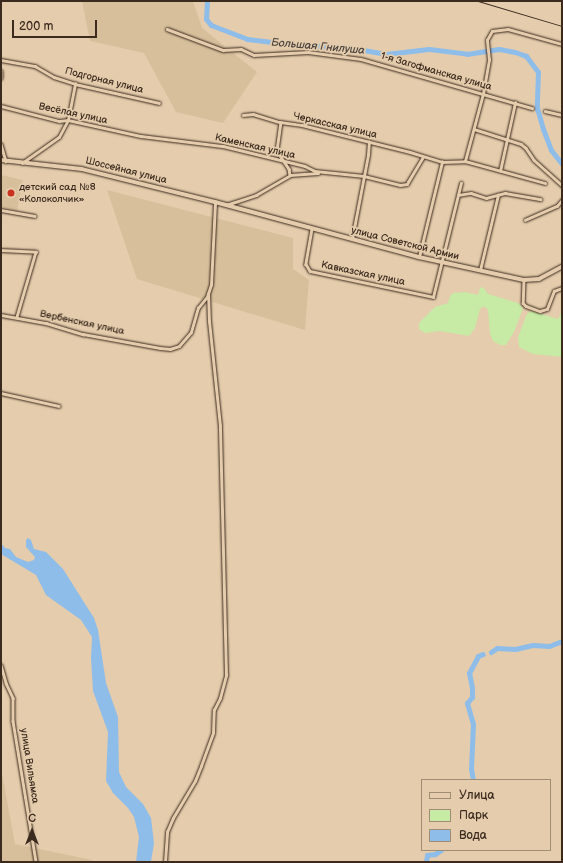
<!DOCTYPE html>
<meta charset="utf-8">
<style>
body{margin:0}
#map{position:relative;width:563px;height:863px;overflow:hidden;background:#e4ccac;font-family:"Balsamiq Sans",sans-serif}
div>[style]{position:absolute}
.built>*{inset:0;background:#d7bf9b}
.green>*{inset:0;background:#c7eaa4}
.water>*{inset:0;background:#8ebde9}
.river>*{height:5px;margin:-2.5px;padding:0 2.5px;transform-origin:2.5px;border-radius:2.5px;background:#8ebde9}
.roads{filter:drop-shadow(0 0 1px #3b2a1e) drop-shadow(0 0 1px #3b2a1e)}
.street>*{height:2.5px;margin:-1.25px;padding:0 1.25px;transform-origin:1.25px;border-radius:1.25px;background:#e4ccac}
.secondary>*{height:3.5px;margin:-1.75px;padding:0 1.75px;transform-origin:1.75px;border-radius:1.75px;background:#e4ccac}
.rail>*{height:1px;margin:-0.5px;padding:0 0.5px;transform-origin:0.5px;border-radius:0.5px;background:#3b2a1e}
.dots>*{width:11px;height:11px;translate:-50% -50%;box-sizing:border-box;border:2px solid #e4ccac;border-radius:50%}
span{translate:-50% -50%;white-space:nowrap;text-align:center;line-height:1.15;-webkit-text-stroke:3.5px #e4ccac;paint-order:stroke}
.street-label{font-size:10px;color:#3b2a1e}
.poi-label{font-size:10px;color:#3b2a1e}
.left{translate:0 -50%;text-align:left}
.water-label{font-size:11px;color:#47403c;font-style:italic}
.frame{position:absolute;inset:0;border:2px solid #3b2a1e;pointer-events:none}
.legend{position:absolute;left:421px;top:779px;width:130px;height:72px;box-sizing:border-box;background:#e4ccac;border:1px solid #a08b73;margin:0;padding:5px 7px;list-style:none;font-size:12px;color:#3b2a1e}
.legend li{display:flex;align-items:center;gap:8px;height:20px}
.legend b{width:20px;border:1px solid #a08b73}
.north{position:absolute;left:12px;top:811px;width:40px;height:40px;-webkit-text-stroke:3px #e4ccac;paint-order:stroke;rotate:0deg;font-size:11px;font-weight:700;line-height:16px;text-align:center;color:#3b2a1e}
.north::after{content:'';display:block;margin:auto;width:14px;height:18px;background:#3b2a1e;clip-path:polygon(50% 0,100% 100%,50% 72%,0 100%)}
.scale{position:absolute;left:12px;top:20px;width:85px;height:18px;box-sizing:border-box;border:2px solid #3b2a1e;border-top:0;padding-left:5px;font-size:12px;line-height:14px;white-space:nowrap;color:#3b2a1e;-webkit-text-stroke:3px #e4ccac;paint-order:stroke}
</style>
<div id="map">
<div class="built">
<div style="clip-path:polygon(82px 1px,193px 1px,202px 28px,257px 72px,223px 123px,176px 112px,144px 53px,90px 41px)"></div>
<div style="clip-path:polygon(1px 175px,23px 180px,17px 211px,1px 207px)"></div>
<div style="clip-path:polygon(107px 190px,293px 238px,293px 269px,309px 280px,305px 330px,137px 279px)"></div>
<div style="clip-path:polygon(1px 768px,15px 844px,92px 860px,93px 862px,1px 862px)"></div>
</div>
<div class="green">
<div style="clip-path:polygon(483px 287px,488px 294px,518px 303px,523px 308px,515px 330px,506px 345px,500px 345px,493px 341px,490px 334px,488px 310px,484px 306px,480px 309px,475px 328px,469px 336px,440px 331px,425px 333px,419px 329px,419px 323px,435px 307px,448px 303px,450px 296px,453px 293px,465px 292px,478px 295px,480px 288px)"></div>
<div style="clip-path:polygon(531px 311px,558px 319px,562px 311px,562px 357px,533px 354px,519px 347px,518px 337px,527px 314px)"></div>
</div>
<div class="water">
<div style="clip-path:polygon(28px 538px,31px 540px,34px 549px,46px 552px,63px 569px,94px 618px,98px 630px,106px 683px,118px 717px,119px 772px,126px 787px,143px 804px,151px 818px,154px 843px,151px 862px,136px 862px,139px 837px,134px 817px,128px 808px,113px 793px,106px 781px,108px 732px,93px 691px,91px 658px,92px 637px,81px 620px,46px 595px,36px 575px,1px 554px,1px 543px,5px 548px,10px 549px,16px 557px,28px 562px,34px 560px,35px 557px,26px 547px,26px 540px)"></div>
</div>
<div class="river">
<div style="left:207px;top:1px;width:18px;rotate:93deg"></div>
<div style="left:206px;top:19px;width:8px;rotate:50deg"></div>
<div style="left:211px;top:25px;width:39px;rotate:21deg"></div>
<div style="left:247px;top:39px;width:50px;rotate:6.8deg"></div>
<div style="left:297px;top:45px;width:49px;rotate:2.3deg"></div>
<div style="left:346px;top:47px;width:41px;rotate:9.9deg"></div>
<div style="left:386px;top:54px;width:43px;rotate:-6.6deg"></div>
<div style="left:429px;top:49px;width:38px;rotate:7deg"></div>
<div style="left:467px;top:54px;width:32px;rotate:-9deg"></div>
<div style="left:499px;top:49px;width:16px;rotate:11deg"></div>
<div style="left:515px;top:52px;width:12px;rotate:20deg"></div>
<div style="left:526px;top:56px;width:20px;rotate:53deg"></div>
<div style="left:538px;top:72px;width:36px;rotate:92deg"></div>
<div style="left:537px;top:108px;width:22px;rotate:74deg"></div>
<div style="left:543px;top:129px;width:22px;rotate:69deg"></div>
<div style="left:551px;top:150px;width:18px;rotate:52deg"></div>
<div style="left:491px;top:652px;width:7px;rotate:-34deg"></div>
<div style="left:497px;top:648px;width:18px;rotate:3deg"></div>
<div style="left:515px;top:649px;width:18px;rotate:-13deg"></div>
<div style="left:533px;top:645px;width:16px;rotate:4deg"></div>
<div style="left:549px;top:646px;width:14px;rotate:-21deg"></div>
<div style="left:473px;top:780px;width:11px;rotate:-100deg"></div>
<div style="left:471px;top:769px;width:45px;rotate:-87.5deg"></div>
<div style="left:473px;top:724px;width:22px;rotate:-106deg"></div>
<div style="left:467px;top:703px;width:8px;rotate:-50deg"></div>
<div style="left:472px;top:697px;width:9px;rotate:-90deg"></div>
<div style="left:472px;top:688px;width:15px;rotate:-101deg"></div>
<div style="left:469px;top:673px;width:19px;rotate:-62deg"></div>
<div style="left:478px;top:656px;width:5px;rotate:-22deg"></div>
<div style="left:426px;top:862px;width:7px;rotate:-82deg"></div>
<div style="left:427px;top:855px;width:8px;rotate:-7deg"></div>
<div style="left:435px;top:854px;width:7px;rotate:-34deg"></div>
</div>
<div class="roads">
<div class="street">
<div style="left:167px;top:29px;width:60px;rotate:20.6deg"></div>
<div style="left:223px;top:50px;width:18px;rotate:-3deg"></div>
<div style="left:241px;top:49px;width:14px;rotate:25deg"></div>
<div style="left:254px;top:55px;width:54px;rotate:-3.2deg"></div>
<div style="left:308px;top:52px;width:53px;rotate:7.5deg"></div>
<div style="left:361px;top:59px;width:178px;rotate:16deg"></div>
<div style="left:1px;top:60px;width:35px;rotate:10deg"></div>
<div style="left:35px;top:66px;width:22px;rotate:30deg"></div>
<div style="left:54px;top:77px;width:22px;rotate:18deg"></div>
<div style="left:75px;top:84px;width:86px;rotate:12.7deg"></div>
<div style="left:1px;top:71px;width:7px;rotate:90deg"></div>
<div style="left:1px;top:106px;width:60px;rotate:14.5deg"></div>
<div style="left:59px;top:121px;width:9px;rotate:-6deg"></div>
<div style="left:68px;top:120px;width:75px;rotate:12.4deg"></div>
<div style="left:141px;top:136px;width:83px;rotate:7deg"></div>
<div style="left:223px;top:146px;width:84px;rotate:13.7deg"></div>
<div style="left:305px;top:166px;width:11px;rotate:27deg"></div>
<div style="left:315px;top:171px;width:49px;rotate:5.8deg"></div>
<div style="left:364px;top:176px;width:37px;rotate:14deg"></div>
<div style="left:400px;top:185px;width:7px;rotate:-8deg"></div>
<div style="left:407px;top:184px;width:2px;rotate:-63deg"></div>
<div style="left:408px;top:182px;width:29px;rotate:-59deg"></div>
<div style="left:545px;top:111px;width:17px;rotate:13deg"></div>
<div style="left:243px;top:115px;width:10px;rotate:-6deg"></div>
<div style="left:253px;top:114px;width:28px;rotate:17deg"></div>
<div style="left:280px;top:122px;width:22px;rotate:8deg"></div>
<div style="left:302px;top:125px;width:111px;rotate:14deg"></div>
<div style="left:410px;top:152px;width:34px;rotate:17deg"></div>
<div style="left:442px;top:162px;width:23px;rotate:-2deg"></div>
<div style="left:465px;top:161px;width:83px;rotate:15.4deg"></div>
<div style="left:281px;top:122px;width:29px;rotate:98deg"></div>
<div style="left:277px;top:151px;width:22px;rotate:56deg"></div>
<div style="left:289px;top:169px;width:6px;rotate:81deg"></div>
<div style="left:474px;top:129px;width:49px;rotate:17.7deg"></div>
<div style="left:521px;top:144px;width:6px;rotate:39deg"></div>
<div style="left:526px;top:148px;width:14px;rotate:56deg"></div>
<div style="left:534px;top:160px;width:38px;rotate:42deg"></div>
<div style="left:1px;top:144px;width:18px;rotate:74deg"></div>
<div style="left:465px;top:161px;width:69px;rotate:-75deg"></div>
<div style="left:483px;top:94px;width:35px;rotate:-80deg"></div>
<div style="left:489px;top:60px;width:20px;rotate:-96deg"></div>
<div style="left:487px;top:40px;width:10px;rotate:-61deg"></div>
<div style="left:492px;top:31px;width:16px;rotate:-7deg"></div>
<div style="left:508px;top:29px;width:56px;rotate:15.5deg"></div>
<div style="left:22px;top:163px;width:45px;rotate:-35.1deg"></div>
<div style="left:59px;top:137px;width:19px;rotate:-62deg"></div>
<div style="left:68px;top:120px;width:37px;rotate:-79deg"></div>
<div style="left:500px;top:171px;width:70px;rotate:-77.6deg"></div>
<div style="left:458px;top:195px;width:13px;rotate:-9deg"></div>
<div style="left:471px;top:193px;width:16px;rotate:18deg"></div>
<div style="left:486px;top:198px;width:20px;rotate:-15deg"></div>
<div style="left:505px;top:193px;width:36px;rotate:10deg"></div>
<div style="left:226px;top:205px;width:32px;rotate:-18deg"></div>
<div style="left:256px;top:195px;width:39px;rotate:-30deg"></div>
<div style="left:290px;top:175px;width:28px;rotate:-4deg"></div>
<div style="left:1px;top:210px;width:34px;rotate:10deg"></div>
<div style="left:525px;top:220px;width:35px;rotate:-24deg"></div>
<div style="left:557px;top:206px;width:8px;rotate:-50deg"></div>
<div style="left:312px;top:229px;width:36px;rotate:100deg"></div>
<div style="left:306px;top:264px;width:8px;rotate:60deg"></div>
<div style="left:310px;top:271px;width:126px;rotate:11.9deg"></div>
<div style="left:433px;top:297px;width:117px;rotate:-76.2deg"></div>
<div style="left:352px;top:239px;width:86px;rotate:-79.2deg"></div>
<div style="left:368px;top:155px;width:13px;rotate:-86deg"></div>
<div style="left:1px;top:250px;width:35px;rotate:3deg"></div>
<div style="left:36px;top:252px;width:68px;rotate:106.3deg"></div>
<div style="left:419px;top:257px;width:98px;rotate:-76.4deg"></div>
<div style="left:480px;top:270px;width:77px;rotate:-76.5deg"></div>
<div style="left:524px;top:280px;width:23px;rotate:92deg"></div>
<div style="left:523px;top:303px;width:4px;rotate:45deg"></div>
<div style="left:526px;top:306px;width:15px;rotate:20deg"></div>
<div style="left:540px;top:311px;width:7px;rotate:-16deg"></div>
<div style="left:547px;top:309px;width:19px;rotate:-69deg"></div>
<div style="left:554px;top:291px;width:9px;rotate:-21deg"></div>
<div style="left:1px;top:315px;width:46px;rotate:10.1deg"></div>
<div style="left:46px;top:323px;width:39px;rotate:17deg"></div>
<div style="left:83px;top:334px;width:78px;rotate:10.3deg"></div>
<div style="left:160px;top:348px;width:10px;rotate:6deg"></div>
<div style="left:170px;top:349px;width:9px;rotate:-18deg"></div>
<div style="left:179px;top:346px;width:18px;rotate:-49deg"></div>
<div style="left:191px;top:332px;width:25px;rotate:-74deg"></div>
<div style="left:198px;top:308px;width:14px;rotate:-51deg"></div>
<div style="left:207px;top:297px;width:13px;rotate:-72deg"></div>
<div style="left:211px;top:285px;width:83px;rotate:-87.2deg"></div>
<div style="left:1px;top:393px;width:59px;rotate:12.6deg"></div>
<div style="left:1px;top:665px;width:19px;rotate:74deg"></div>
<div style="left:6px;top:683px;width:17px;rotate:65deg"></div>
<div style="left:13px;top:698px;width:23px;rotate:90deg"></div>
<div style="left:13px;top:721px;width:143px;rotate:80.7deg"></div>
<div style="left:165px;top:862px;width:30px;rotate:-86deg"></div>
<div style="left:167px;top:832px;width:15px;rotate:-67deg"></div>
<div style="left:173px;top:818px;width:43px;rotate:-59.3deg"></div>
<div style="left:195px;top:781px;width:16px;rotate:-68deg"></div>
<div style="left:201px;top:766px;width:35px;rotate:-70deg"></div>
<div style="left:213px;top:733px;width:23px;rotate:-88deg"></div>
<div style="left:214px;top:710px;width:13px;rotate:-63deg"></div>
<div style="left:220px;top:698px;width:24px;rotate:-75deg"></div>
<div style="left:226px;top:675px;width:249px;rotate:-91.4deg"></div>
<div style="left:220px;top:426px;width:105px;rotate:-96deg"></div>
<div style="left:209px;top:322px;width:28px;rotate:-92deg"></div>
</div>
<div class="secondary">
<div style="left:1px;top:160px;width:81px;rotate:6.3deg"></div>
<div style="left:82px;top:169px;width:137px;rotate:13.9deg"></div>
<div style="left:215px;top:202px;width:211px;rotate:15.1deg"></div>
<div style="left:419px;top:257px;width:107px;rotate:12.4deg"></div>
<div style="left:524px;top:280px;width:15px;rotate:-4deg"></div>
<div style="left:539px;top:279px;width:26px;rotate:-28deg"></div>
</div>
</div>
<div class="rail">
<div style="left:478px;top:1px;width:88px;rotate:16.6deg"></div>
</div>
<div class="dots">
<div style="left:11px;top:193px;background:#c8321e"></div>
</div>
<div class="street-label">
<span style="left:436px;top:72px;rotate:16deg">1-я Загофманская улица</span>
<span style="left:104px;top:81px;rotate:14deg">Подгорная улица</span>
<span style="left:73px;top:114px;rotate:12deg">Весёлая улица</span>
<span style="left:335px;top:126px;rotate:13deg">Черкасская улица</span>
<span style="left:255px;top:147px;rotate:13deg">Каменская улица</span>
<span style="left:126px;top:171px;rotate:14deg">Шоссейная улица</span>
<span style="left:405px;top:244px;rotate:14deg">улица Советской Армии</span>
<span style="left:363px;top:274px;rotate:12deg">Кавказская улица</span>
<span style="left:82px;top:323px;rotate:12deg">Вербенская улица</span>
<span style="left:29px;top:766px;rotate:81deg">улица Вильямса</span>
</div>
<div class="poi-label">
<span class="left" style="left:19px;top:193px">детский сад №8<br>«Колоколчик»</span>
</div>
<div class="water-label">
<span style="left:318px;top:47px;rotate:5deg">Большая Гнилуша</span>
</div>
<div class="frame"></div>
<ul class="legend">
<li><b style="height:5px;background:#e4ccac"></b>Улица</li>
<li><b style="height:11px;background:#c7eaa4"></b>Парк</li>
<li><b style="height:11px;background:#8ebde9"></b>Вода</li>
</ul>
<div class="north">С</div>
<div class="scale">200 m</div>
</div>
